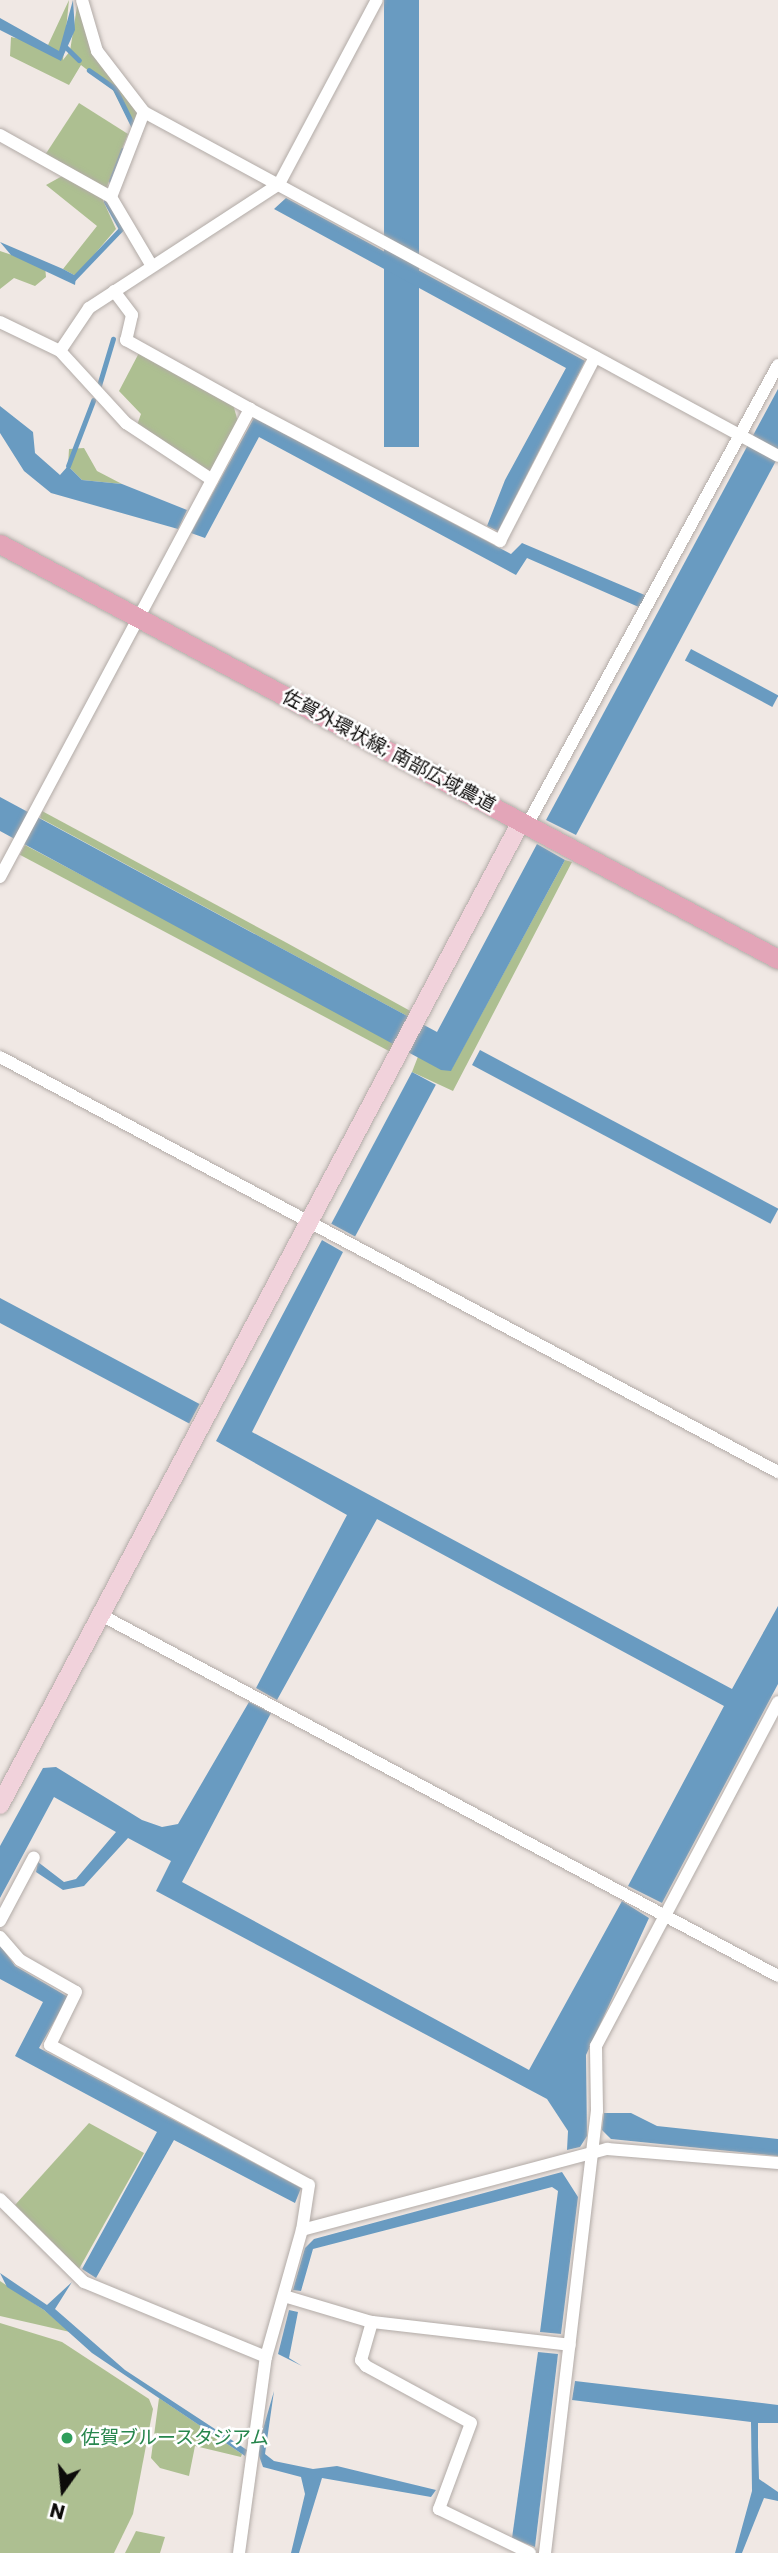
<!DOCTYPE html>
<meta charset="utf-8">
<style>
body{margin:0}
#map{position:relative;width:778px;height:2553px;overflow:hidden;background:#f0e8e4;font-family:Poppins,"Noto Sans JP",sans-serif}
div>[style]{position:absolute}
.green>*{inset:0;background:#adbf91;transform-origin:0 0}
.water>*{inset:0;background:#699bc1;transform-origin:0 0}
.stream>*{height:4.5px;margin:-2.25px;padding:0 2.25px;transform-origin:2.25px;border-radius:2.25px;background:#699bc1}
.roads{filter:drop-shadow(0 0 2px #b2aba7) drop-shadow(0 0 2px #b2aba7)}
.street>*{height:12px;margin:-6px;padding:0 6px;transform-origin:6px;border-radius:6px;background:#fff}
.secondary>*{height:18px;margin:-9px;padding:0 9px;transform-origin:9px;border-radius:9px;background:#f1d2db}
.primary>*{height:19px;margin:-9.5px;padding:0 9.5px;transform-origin:9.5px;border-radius:9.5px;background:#e3a5b8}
.dots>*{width:19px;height:19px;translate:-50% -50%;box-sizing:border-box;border:4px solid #fff;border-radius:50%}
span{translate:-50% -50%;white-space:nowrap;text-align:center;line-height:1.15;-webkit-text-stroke:5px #fff;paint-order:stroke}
.street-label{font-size:19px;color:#0d0b0a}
.leisure-label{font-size:19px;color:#27864d}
.left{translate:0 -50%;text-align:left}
.north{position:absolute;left:28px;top:2455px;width:70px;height:70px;-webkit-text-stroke:5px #fff;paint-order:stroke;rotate:195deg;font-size:19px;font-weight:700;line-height:28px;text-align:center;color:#0d0b0a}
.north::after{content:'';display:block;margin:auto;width:24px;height:32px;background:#0d0b0a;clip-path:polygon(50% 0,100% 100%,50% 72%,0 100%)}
</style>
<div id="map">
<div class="green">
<div style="clip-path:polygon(69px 0,63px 60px,70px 51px,78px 0,90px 49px,137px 113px,134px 131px,113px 90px,81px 65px,69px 85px,10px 56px,11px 37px,48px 45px)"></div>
<div style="clip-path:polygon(79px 103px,128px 134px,106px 189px,45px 155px)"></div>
<div style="clip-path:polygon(64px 175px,101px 196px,116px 229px,76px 276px,63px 269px,97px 226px,46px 185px)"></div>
<div style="clip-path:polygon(0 251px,45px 266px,46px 277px,35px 286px,14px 278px,0 289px)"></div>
<div style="clip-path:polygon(140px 351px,233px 404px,238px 422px,210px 473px,137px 425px,141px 414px,119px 391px)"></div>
<div style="clip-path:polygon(84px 448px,97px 471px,122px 484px,82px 480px,68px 466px,69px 449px)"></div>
<div style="clip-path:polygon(42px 811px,287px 943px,414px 1013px,409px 1017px,40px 818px)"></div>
<div style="left:25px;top:845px;width:419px;height:11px;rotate:28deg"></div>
<div style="clip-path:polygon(565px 860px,572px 862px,453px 1091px,412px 1072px,419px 1054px,451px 1070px)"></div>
<div style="clip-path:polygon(89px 2123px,144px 2153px,79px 2269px,15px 2205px)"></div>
<div style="clip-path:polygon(0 2281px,44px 2310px,70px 2332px,0 2316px)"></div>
<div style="clip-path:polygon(0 2323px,62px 2342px,149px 2399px,153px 2409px,133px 2514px,114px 2553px,0 2553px)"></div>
<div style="clip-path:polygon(159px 2398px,242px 2454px,241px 2457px,195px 2446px,189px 2476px,160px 2468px,151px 2458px)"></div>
<div style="clip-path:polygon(136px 2531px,165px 2537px,160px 2553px,125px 2553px)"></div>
</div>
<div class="water">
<div style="clip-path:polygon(73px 0,75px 30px,61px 61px,0 30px,0 18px,59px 51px)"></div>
<div style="left:384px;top:0;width:35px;height:447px"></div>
<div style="clip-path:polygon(286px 198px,585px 361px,498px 531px,487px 526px,505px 480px,566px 368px,274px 209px)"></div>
<div style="clip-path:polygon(0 242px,63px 269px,76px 276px,75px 285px,11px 255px)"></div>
<div style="clip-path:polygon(778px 389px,778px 457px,576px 835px,546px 820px)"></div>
<div style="clip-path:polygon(0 406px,33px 432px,35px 453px,60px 475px,68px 466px,82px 480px,122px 484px,187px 510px,178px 529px,51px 493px,24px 471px,0 433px)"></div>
<div style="clip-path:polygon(254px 418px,511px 554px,522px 543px,647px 596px,641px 608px,527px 558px,516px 575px,259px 437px,205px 538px,191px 533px)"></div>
<div style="left:691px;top:649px;width:99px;height:13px;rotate:28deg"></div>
<div style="clip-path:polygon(0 797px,437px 1032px,537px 844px,565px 860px,451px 1071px,441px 1070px,0 831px)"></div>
<div style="left:480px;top:1050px;width:338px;height:17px;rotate:28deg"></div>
<div style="left:412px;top:1072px;width:27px;height:172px;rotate:28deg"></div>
<div style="clip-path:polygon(322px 1240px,343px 1252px,252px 1432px,732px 1689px,778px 1606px,778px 1684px,662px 1903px,628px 1886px,724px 1706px,377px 1519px,277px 1700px,256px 1688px,347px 1515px,216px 1441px)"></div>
<div style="left:0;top:1298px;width:226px;height:22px;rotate:28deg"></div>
<div style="clip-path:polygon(249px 1702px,271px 1713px,182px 1882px,529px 2070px,622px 1901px,649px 1918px,586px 2055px,587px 2136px,580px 2147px,567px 2150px,568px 2131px,547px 2099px,156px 1891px,171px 1861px,128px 1838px,84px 1886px,63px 1890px,36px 1872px,38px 1862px,64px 1882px,76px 1879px,116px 1832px,54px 1797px,0 1898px,0 1846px,43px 1768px,56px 1767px,142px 1820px,162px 1827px,178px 1824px)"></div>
<div style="clip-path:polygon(0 1945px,15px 1966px,68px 1997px,39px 2048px,301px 2188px,295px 2203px,174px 2140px,96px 2278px,82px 2269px,157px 2132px,15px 2056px,43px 2002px,0 1979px)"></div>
<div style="clip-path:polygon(604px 2113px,631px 2113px,657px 2126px,778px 2139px,778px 2156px,611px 2139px,602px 2130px)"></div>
<div style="clip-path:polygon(562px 2172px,578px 2197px,561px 2334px,540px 2332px,558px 2191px,552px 2187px,313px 2249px,301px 2291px,293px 2290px,305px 2248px,314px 2239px)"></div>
<div style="clip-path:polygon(0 2273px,47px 2305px,72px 2282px,55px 2309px,125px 2370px,247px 2450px,245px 2456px,92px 2353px,44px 2310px,7px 2287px)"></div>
<div style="clip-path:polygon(289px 2310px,298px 2312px,289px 2358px,302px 2366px,278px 2354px)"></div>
<div style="clip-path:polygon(538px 2352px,558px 2354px,535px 2547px,512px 2538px)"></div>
<div style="clip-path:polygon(575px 2381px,778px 2405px,778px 2423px,758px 2423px,758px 2447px,759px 2479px,778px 2492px,778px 2501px,764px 2498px,742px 2553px,735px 2553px,752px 2491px,751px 2422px,572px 2400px)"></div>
<div style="clip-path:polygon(274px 2391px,265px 2454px,274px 2461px,313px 2469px,337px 2466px,436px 2490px,431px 2497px,322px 2478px,299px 2553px,291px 2553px,305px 2494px,301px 2477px,263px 2467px,257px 2450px)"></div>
</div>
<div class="stream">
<div style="left:67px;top:48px;width:17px;rotate:45deg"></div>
<div style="left:89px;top:70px;width:32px;rotate:35deg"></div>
<div style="left:115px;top:88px;width:43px;rotate:64deg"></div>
<div style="left:111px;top:181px;width:33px;rotate:-69deg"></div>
<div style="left:73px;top:279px;width:69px;rotate:-46.2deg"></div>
<div style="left:121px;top:229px;width:31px;rotate:-119deg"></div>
<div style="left:98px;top:389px;width:52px;rotate:-73.3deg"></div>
<div style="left:68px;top:466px;width:70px;rotate:-69deg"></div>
</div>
<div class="roads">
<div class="street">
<div style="left:82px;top:0;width:53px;rotate:73.6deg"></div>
<div style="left:97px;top:51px;width:77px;rotate:52.4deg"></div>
<div style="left:144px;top:112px;width:91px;rotate:111.2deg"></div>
<div style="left:144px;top:112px;width:721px;rotate:28.48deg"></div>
<div style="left:0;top:135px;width:127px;rotate:29.2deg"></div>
<div style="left:111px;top:197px;width:77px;rotate:59.4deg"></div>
<div style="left:114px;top:291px;width:30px;rotate:53deg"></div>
<div style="left:132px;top:315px;width:26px;rotate:103deg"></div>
<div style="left:126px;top:340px;width:142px;rotate:29.1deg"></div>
<div style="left:0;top:322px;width:67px;rotate:25.8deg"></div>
<div style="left:60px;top:351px;width:98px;rotate:47.5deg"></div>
<div style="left:126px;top:423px;width:103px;rotate:33.5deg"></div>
<div style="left:60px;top:351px;width:52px;rotate:-56deg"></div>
<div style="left:89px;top:308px;width:227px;rotate:-33.1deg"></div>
<div style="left:279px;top:184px;width:208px;rotate:-62deg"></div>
<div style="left:527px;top:825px;width:524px;rotate:-61.38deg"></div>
<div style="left:0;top:877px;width:531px;rotate:-61.89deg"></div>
<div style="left:250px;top:409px;width:283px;rotate:27.8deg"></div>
<div style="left:500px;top:541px;width:207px;rotate:-62.7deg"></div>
<div style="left:0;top:1057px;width:882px;rotate:28.08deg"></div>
<div style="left:101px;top:1615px;width:767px;rotate:28.07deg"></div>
<div style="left:0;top:1921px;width:72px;rotate:-62deg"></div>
<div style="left:0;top:1937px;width:30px;rotate:49deg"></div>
<div style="left:20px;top:1960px;width:64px;rotate:29.7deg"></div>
<div style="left:76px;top:1992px;width:59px;rotate:116.1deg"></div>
<div style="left:50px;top:2045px;width:294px;rotate:28.4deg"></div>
<div style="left:309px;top:2185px;width:46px;rotate:98.8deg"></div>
<div style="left:0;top:2199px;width:118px;rotate:44.7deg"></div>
<div style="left:84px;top:2282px;width:197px;rotate:22.4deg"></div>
<div style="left:266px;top:2357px;width:132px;rotate:-74.2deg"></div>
<div style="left:302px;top:2230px;width:316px;rotate:-14.9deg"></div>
<div style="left:607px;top:2149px;width:172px;rotate:4.7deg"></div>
<div style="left:284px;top:2296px;width:92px;rotate:16.5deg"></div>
<div style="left:372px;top:2322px;width:40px;rotate:106deg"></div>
<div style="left:361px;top:2360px;width:8px;rotate:50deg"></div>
<div style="left:366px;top:2366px;width:119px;rotate:28.5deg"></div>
<div style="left:471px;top:2423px;width:92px;rotate:110.4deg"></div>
<div style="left:439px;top:2509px;width:101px;rotate:25.8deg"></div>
<div style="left:372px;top:2322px;width:199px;rotate:6.6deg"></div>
<div style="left:239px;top:2553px;width:198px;rotate:-82.2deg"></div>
<div style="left:545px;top:2553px;width:445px;rotate:-83.3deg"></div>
<div style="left:597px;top:2111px;width:65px;rotate:-90.9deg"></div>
<div style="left:596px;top:2046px;width:389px;rotate:-62.1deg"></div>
</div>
<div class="secondary">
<div style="left:0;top:1805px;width:1113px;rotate:-62.08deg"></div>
</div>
<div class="primary">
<div style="left:0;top:544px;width:882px;rotate:28.08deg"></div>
</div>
</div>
<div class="dots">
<div style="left:67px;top:2438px;background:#2e9e5b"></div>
</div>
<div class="street-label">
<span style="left:389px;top:751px;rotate:28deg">佐賀外環状線; 南部広域農道</span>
</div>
<div class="leisure-label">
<span class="left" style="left:81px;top:2438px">佐賀ブルースタジアム</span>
</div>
<div class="north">N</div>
</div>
